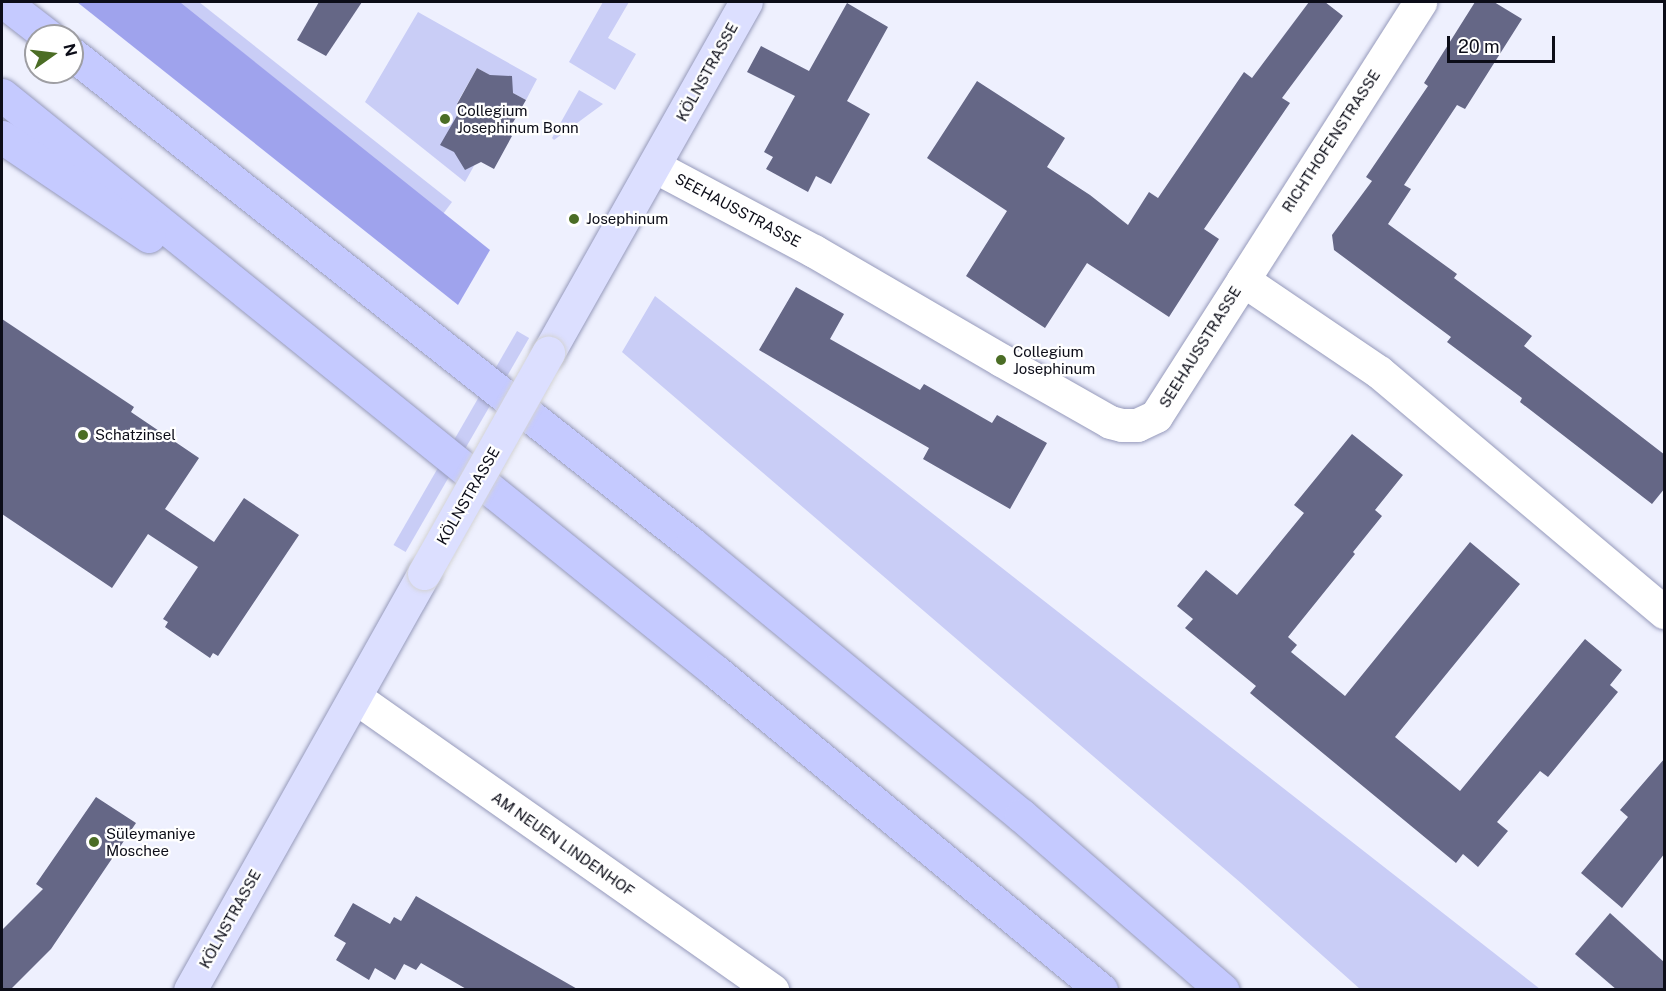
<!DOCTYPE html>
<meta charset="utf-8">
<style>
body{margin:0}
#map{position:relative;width:1666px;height:991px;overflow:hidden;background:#eef0fe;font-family:"Public Sans",sans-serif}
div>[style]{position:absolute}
.green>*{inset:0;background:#c9cdf6;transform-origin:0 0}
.forest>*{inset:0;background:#9fa3ed}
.building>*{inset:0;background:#656786}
.roads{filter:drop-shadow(0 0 2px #969abb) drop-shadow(0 0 2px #969abb)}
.minor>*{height:33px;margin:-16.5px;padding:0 16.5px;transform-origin:16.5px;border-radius:16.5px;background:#fff}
.major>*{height:33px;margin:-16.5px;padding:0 16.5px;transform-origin:16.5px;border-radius:16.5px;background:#dcdfff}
.highway>*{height:33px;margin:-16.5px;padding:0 16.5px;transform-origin:16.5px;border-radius:16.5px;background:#c5caff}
.bridges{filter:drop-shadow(0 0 2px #d3d3d5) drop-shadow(0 0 2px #d3d3d5)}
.major-bridge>*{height:33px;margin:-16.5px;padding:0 16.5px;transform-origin:16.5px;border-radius:16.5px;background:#dcdfff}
.dots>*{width:16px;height:16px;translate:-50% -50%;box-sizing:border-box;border:3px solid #fff;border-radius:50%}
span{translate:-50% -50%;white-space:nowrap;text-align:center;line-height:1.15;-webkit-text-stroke:4.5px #fff;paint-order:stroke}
.street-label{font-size:15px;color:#0c0d18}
.poi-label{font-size:15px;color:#0c0d18}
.left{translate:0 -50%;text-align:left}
.frame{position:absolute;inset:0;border:3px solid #0c0d18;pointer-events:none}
.north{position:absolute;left:24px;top:24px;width:60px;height:60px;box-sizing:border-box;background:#fff;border:2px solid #9e9ea3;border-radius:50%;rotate:76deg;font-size:16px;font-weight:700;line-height:24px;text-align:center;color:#0c0d18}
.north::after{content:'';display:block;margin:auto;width:21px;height:27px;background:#4b6d25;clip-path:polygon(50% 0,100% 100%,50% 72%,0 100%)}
.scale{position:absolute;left:1447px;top:36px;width:108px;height:27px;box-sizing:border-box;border:3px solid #0c0d18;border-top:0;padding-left:8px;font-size:18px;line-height:21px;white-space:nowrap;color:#0c0d18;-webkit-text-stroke:4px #fff;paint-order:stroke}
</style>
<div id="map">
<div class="green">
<div style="clip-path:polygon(180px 2px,199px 2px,452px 202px,443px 214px)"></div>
<div style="clip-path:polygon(603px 2px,629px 2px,608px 38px,636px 54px,615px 90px,569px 62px)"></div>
<div style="clip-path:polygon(418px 12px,537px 79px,526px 100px,509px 91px,512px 82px,509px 77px,502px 76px,497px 79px,477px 68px,457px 103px,462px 107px,461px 155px,475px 164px,465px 182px,365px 102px)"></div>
<div style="clip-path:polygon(579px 90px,603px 104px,554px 140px,552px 138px)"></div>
<div style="clip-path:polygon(655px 296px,1048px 604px,1540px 989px,1360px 989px,1241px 883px,622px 352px)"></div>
<div style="left:517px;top:331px;width:14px;height:247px;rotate:30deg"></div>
</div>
<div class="forest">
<div style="clip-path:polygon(77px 2px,180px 2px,490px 250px,458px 305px)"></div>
</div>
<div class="building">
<div style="clip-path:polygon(319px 2px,362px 2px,326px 56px,297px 40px)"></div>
<div style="clip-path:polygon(1309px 2px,1325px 2px,1343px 16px,1282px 98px,1290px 103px,1204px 229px,1219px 239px,1169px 317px,1087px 263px,1045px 328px,966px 276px,1007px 211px,927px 158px,977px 81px,1065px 138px,1047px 167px,1090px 195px,1128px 225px,1149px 192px,1158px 198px,1244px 72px,1252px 78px)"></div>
<div style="clip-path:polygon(1475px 2px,1494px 2px,1522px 19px,1465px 109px,1457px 105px,1404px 185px,1411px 189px,1388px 224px,1457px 274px,1454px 278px,1532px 336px,1524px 346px,1665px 455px,1665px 488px,1652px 504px,1520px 402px,1522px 398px,1447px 342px,1451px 337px,1334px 250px,1332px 235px,1372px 181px,1366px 177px,1428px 86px,1424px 83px)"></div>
<div style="clip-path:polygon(847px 3px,888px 27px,847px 101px,870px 114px,831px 184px,816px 176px,808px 192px,766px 169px,773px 157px,764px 152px,795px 96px,747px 72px,761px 46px,809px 71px)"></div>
<div style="clip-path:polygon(477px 68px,490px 75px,512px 76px,513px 93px,526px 100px,507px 133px,512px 136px,494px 169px,481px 162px,465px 170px,454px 152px,440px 145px,462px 107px,457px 104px)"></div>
<div style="clip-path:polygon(796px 287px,844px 314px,830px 339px,920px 390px,924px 384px,992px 423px,997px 415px,1047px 443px,1010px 509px,923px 459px,929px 448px,759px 350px)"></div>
<div style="clip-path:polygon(2px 319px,134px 407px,131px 412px,199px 458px,165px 509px,214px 542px,244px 498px,299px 535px,218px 656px,213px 653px,210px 658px,165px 627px,168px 622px,163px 619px,198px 567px,148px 534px,112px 588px,2px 514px)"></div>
<div style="clip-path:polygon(1352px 434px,1403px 475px,1375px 510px,1382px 516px,1353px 552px,1355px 554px,1288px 637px,1297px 645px,1291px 652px,1345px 696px,1470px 542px,1520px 584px,1395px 737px,1460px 791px,1585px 639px,1622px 670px,1610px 685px,1618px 692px,1548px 777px,1540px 771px,1497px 822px,1508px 831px,1478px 867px,1463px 854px,1456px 863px,1250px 693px,1256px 686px,1185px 628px,1193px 619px,1177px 606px,1206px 570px,1237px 595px,1304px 513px,1294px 505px)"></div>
<div style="clip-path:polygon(1665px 758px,1665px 853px,1622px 908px,1581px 873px,1628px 817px,1620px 810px)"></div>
<div style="clip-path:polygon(96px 797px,136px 823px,51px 949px,10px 990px,2px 990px,2px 930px,43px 889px,36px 884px)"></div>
<div style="clip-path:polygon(416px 896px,504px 947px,579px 990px,468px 990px,421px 963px,416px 970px,404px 964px,395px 980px,375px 968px,369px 980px,336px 960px,346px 943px,334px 936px,353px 903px,390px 924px,394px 917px,401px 921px)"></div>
<div style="clip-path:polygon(1610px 913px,1665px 963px,1665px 990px,1617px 990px,1575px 954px)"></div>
</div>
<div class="roads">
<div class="minor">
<div style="left:654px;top:166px;width:181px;rotate:28deg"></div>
<div style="left:814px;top:251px;width:216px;rotate:30.2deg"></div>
<div style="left:1001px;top:360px;width:125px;rotate:29.6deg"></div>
<div style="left:1110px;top:422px;width:12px;rotate:14deg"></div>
<div style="left:1122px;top:425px;width:15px"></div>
<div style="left:1137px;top:425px;width:21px;rotate:-25deg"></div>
<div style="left:1156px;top:416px;width:161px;rotate:-57.4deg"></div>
<div style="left:1243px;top:280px;width:164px;rotate:34.1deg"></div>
<div style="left:1379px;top:372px;width:373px;rotate:40.1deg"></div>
<div style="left:1243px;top:280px;width:330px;rotate:-57.5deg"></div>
<div style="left:355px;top:697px;width:510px;rotate:35.09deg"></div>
</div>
<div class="major">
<div style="left:548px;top:353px;width:403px;rotate:-60.6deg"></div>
<div style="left:190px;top:990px;width:478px;rotate:-60.7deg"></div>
</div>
<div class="highway">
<div style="left:4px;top:2px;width:56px;rotate:37.7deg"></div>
<div style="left:72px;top:54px;width:790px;rotate:38.32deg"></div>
<div style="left:692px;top:544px;width:426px;rotate:39.5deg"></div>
<div style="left:1021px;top:815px;width:267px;rotate:41deg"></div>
<div style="left:2px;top:95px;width:917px;rotate:38.93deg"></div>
<div style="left:715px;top:671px;width:501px;rotate:39.57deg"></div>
<div style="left:2px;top:137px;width:177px;rotate:34deg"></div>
</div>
</div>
<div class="bridges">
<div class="major-bridge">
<div style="left:424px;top:573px;width:253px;rotate:-60.6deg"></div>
</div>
</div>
<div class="dots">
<div style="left:445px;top:119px;background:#4b6d25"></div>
<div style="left:574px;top:219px;background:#4b6d25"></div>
<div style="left:1001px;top:360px;background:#4b6d25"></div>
<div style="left:83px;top:435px;background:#4b6d25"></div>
<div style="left:94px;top:842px;background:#4b6d25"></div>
</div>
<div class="street-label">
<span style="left:707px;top:72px;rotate:-61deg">KÖLNSTRASSE</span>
<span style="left:1331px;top:141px;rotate:-57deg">RICHTHOFENSTRASSE</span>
<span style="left:738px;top:210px;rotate:28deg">SEEHAUSSTRASSE</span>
<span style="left:1200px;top:347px;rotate:-58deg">SEEHAUSSTRASSE</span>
<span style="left:468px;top:496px;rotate:-60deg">KÖLNSTRASSE</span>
<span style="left:563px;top:844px;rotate:35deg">AM NEUEN LINDENHOF</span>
<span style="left:230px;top:919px;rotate:-61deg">KÖLNSTRASSE</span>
</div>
<div class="poi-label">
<span class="left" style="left:457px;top:119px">Collegium<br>Josephinum Bonn</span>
<span class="left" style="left:586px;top:219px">Josephinum</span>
<span class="left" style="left:1013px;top:360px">Collegium<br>Josephinum</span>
<span class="left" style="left:95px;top:435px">Schatzinsel</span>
<span class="left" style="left:106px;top:842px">Süleymaniye<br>Moschee</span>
</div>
<div class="frame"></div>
<div class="north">N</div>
<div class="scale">20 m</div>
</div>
